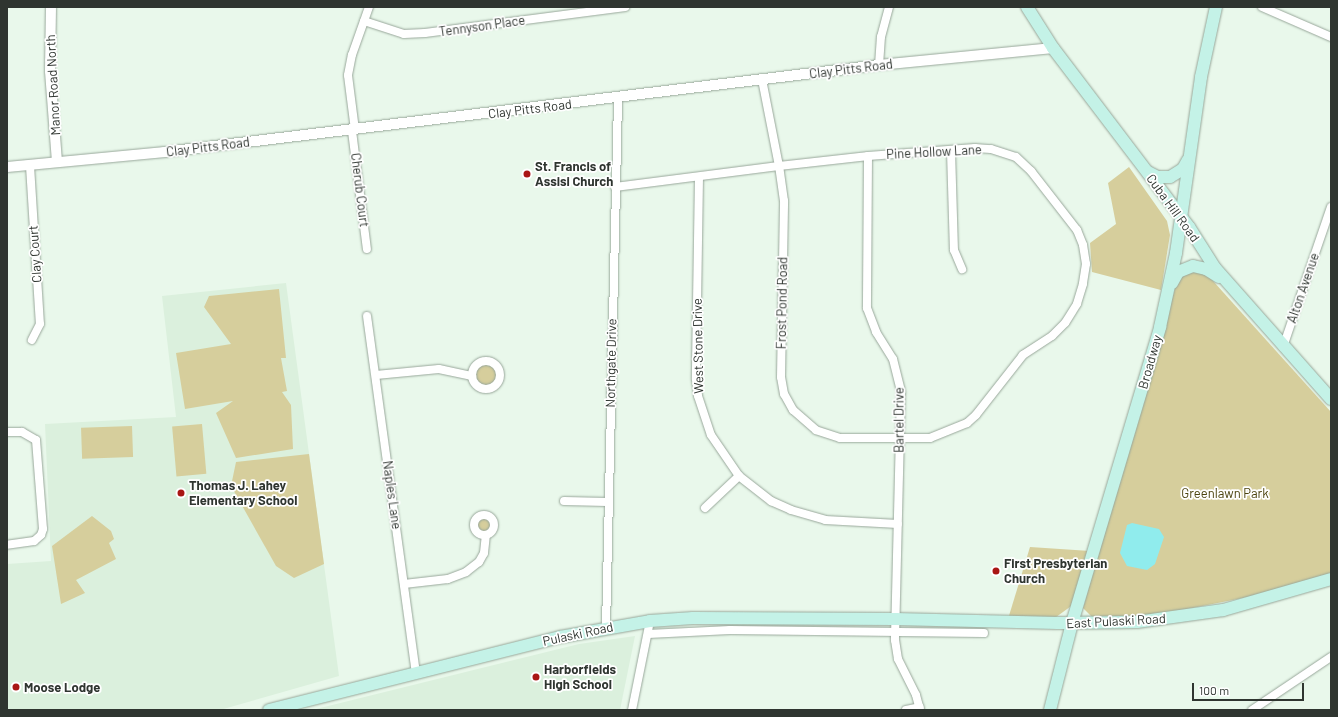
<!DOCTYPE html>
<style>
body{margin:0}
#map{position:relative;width:1338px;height:717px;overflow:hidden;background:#e9f8eb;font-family:Barlow,sans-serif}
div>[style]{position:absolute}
.built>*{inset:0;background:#dbf0dd}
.green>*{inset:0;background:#d6ce9c;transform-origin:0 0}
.round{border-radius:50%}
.water>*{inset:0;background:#90eced}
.roads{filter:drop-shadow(0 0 1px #98a79a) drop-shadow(0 0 1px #98a79a)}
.minor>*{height:8px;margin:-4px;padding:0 4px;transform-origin:4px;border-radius:4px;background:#fff}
.minor>.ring{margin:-4px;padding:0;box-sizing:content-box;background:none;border:8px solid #fff;border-radius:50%}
.tertiary>*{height:10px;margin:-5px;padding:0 5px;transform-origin:5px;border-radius:5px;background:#fff}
.secondary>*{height:12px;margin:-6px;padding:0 6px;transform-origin:6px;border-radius:6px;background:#c4f2e7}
.dots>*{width:11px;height:11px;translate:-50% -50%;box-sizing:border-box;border:2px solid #fff;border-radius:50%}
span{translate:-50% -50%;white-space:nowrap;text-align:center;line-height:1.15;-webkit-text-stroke:3.5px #fff;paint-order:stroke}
.street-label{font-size:13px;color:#2f3530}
.poi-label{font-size:13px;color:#2f3530;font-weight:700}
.left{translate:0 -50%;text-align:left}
.park-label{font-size:13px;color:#4c440f}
.frame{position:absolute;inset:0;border:8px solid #2f3530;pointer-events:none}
.scale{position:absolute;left:1192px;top:683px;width:112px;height:18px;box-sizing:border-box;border:2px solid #2f3530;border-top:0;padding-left:5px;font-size:12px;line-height:14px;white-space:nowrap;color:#2f3530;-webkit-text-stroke:3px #fff;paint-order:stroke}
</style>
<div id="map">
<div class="built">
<div style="clip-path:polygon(286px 283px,339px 676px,220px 710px,7px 710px,7px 564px,51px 561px,45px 424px,176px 417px,162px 296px)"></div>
<div style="clip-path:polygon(635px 636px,620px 710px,312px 710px,579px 644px)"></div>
</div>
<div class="green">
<div style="clip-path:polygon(1129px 167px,1167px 221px,1170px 235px,1161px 290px,1092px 272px,1090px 243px,1116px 224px,1108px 183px)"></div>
<div style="clip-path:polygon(1183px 272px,1205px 272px,1331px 412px,1331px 573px,1253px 596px,1162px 614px,1093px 618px,1083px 608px,1178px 278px)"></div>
<div style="clip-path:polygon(279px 289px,286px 358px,281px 358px,287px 391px,282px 392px,291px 405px,293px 449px,236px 458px,216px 413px,233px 401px,185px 409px,176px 353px,231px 344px,204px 307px,209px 296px)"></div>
<div class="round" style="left:475px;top:364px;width:22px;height:22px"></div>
<div style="left:202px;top:424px;width:50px;height:30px;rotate:85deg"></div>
<div style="left:132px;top:426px;width:31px;height:51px;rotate:88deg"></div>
<div style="clip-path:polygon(309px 454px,324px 564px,294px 578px,276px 566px,231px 486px,236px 462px)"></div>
<div style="clip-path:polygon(92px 516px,111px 531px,114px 539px,109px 543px,116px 559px,76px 580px,85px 593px,61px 604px,52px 546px)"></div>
<div class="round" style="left:475px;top:516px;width:18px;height:18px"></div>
<div style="clip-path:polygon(1030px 547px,1090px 551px,1074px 604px,1052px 620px,1008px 619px)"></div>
</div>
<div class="water">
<div style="clip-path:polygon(1132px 523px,1159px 529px,1164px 537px,1155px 564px,1147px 570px,1127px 566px,1120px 553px,1127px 525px)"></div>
</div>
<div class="roads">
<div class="minor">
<div style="left:1262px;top:7px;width:75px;rotate:23.5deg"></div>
<div style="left:364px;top:21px;width:42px;rotate:18deg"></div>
<div style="left:404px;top:34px;width:21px;rotate:-3deg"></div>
<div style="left:425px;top:33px;width:202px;rotate:-7.4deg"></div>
<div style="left:879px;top:65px;width:28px;rotate:-86deg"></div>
<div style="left:881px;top:37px;width:31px;rotate:-75deg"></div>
<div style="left:355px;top:130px;width:55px;rotate:-97.3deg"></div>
<div style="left:348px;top:75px;width:20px;rotate:-79deg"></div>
<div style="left:352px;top:55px;width:51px;rotate:-70.5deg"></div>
<div style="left:352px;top:131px;width:119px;rotate:82.8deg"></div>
<div style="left:951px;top:151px;width:99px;rotate:88.3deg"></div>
<div style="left:954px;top:250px;width:21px;rotate:67deg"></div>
<div style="left:868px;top:156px;width:152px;rotate:90.4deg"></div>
<div style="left:867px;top:308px;width:26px;rotate:69deg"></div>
<div style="left:876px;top:332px;width:32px;rotate:58deg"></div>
<div style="left:893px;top:359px;width:34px;rotate:76deg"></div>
<div style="left:901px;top:392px;width:248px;rotate:91.4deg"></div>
<div style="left:895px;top:640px;width:19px;rotate:81deg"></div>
<div style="left:898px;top:659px;width:40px;rotate:63.4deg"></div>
<div style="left:916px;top:695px;width:16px;rotate:75deg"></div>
<div style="left:30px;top:166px;width:158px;rotate:86.4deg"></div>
<div style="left:40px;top:324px;width:18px;rotate:117deg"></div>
<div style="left:699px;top:177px;width:202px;rotate:90.9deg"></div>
<div style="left:696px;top:379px;width:17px;rotate:83deg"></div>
<div style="left:698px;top:396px;width:41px;rotate:71.6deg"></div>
<div style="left:711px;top:435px;width:50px;rotate:55.7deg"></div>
<div style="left:739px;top:476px;width:41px;rotate:38deg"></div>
<div style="left:771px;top:501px;width:22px;rotate:24deg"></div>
<div style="left:791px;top:510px;width:35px;rotate:16deg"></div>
<div style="left:825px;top:520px;width:73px;rotate:3.1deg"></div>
<div style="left:615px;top:187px;width:165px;rotate:-7.3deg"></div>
<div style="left:779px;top:166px;width:90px;rotate:-6.4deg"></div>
<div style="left:868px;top:156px;width:107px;rotate:-4.3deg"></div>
<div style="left:975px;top:148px;width:16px;rotate:4deg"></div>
<div style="left:991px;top:149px;width:26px;rotate:18deg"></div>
<div style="left:1016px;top:157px;width:21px;rotate:43deg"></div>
<div style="left:1031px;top:171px;width:75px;rotate:52.1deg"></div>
<div style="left:1077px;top:230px;width:16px;rotate:68deg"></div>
<div style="left:1083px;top:245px;width:19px;rotate:81deg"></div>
<div style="left:1086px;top:264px;width:20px;rotate:99deg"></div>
<div style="left:1083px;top:284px;width:21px;rotate:107deg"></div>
<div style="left:1077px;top:304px;width:22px;rotate:122deg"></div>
<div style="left:1065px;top:323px;width:18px;rotate:135deg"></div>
<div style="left:1052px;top:336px;width:35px;rotate:147deg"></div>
<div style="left:1023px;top:355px;width:76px;rotate:128.1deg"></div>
<div style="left:976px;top:415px;width:12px;rotate:138deg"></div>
<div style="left:967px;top:423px;width:40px;rotate:158deg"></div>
<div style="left:930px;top:438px;width:90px;rotate:180deg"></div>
<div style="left:840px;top:438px;width:25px;rotate:-162deg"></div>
<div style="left:816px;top:430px;width:30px;rotate:-139deg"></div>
<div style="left:793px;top:410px;width:18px;rotate:-119deg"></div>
<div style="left:784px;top:394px;width:17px;rotate:-100deg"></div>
<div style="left:781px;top:377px;width:176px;rotate:-89deg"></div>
<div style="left:784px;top:201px;width:35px;rotate:-98deg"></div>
<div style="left:779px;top:166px;width:89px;rotate:-101.1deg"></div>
<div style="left:367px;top:316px;width:360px;rotate:82.2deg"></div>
<div style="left:1283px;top:347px;width:148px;rotate:-71.1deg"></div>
<div class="ring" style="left:472px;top:361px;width:20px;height:20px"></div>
<div style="left:376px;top:375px;width:63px;rotate:-5.4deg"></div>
<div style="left:439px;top:369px;width:34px;rotate:12deg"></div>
<div style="left:7px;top:432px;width:15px"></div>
<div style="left:22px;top:432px;width:16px;rotate:30deg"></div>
<div style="left:36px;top:440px;width:89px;rotate:85.5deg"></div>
<div style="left:43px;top:529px;width:6px;rotate:108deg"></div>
<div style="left:41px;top:535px;width:9px;rotate:139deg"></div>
<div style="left:34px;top:541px;width:27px;rotate:172deg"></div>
<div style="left:564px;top:501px;width:43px;rotate:1.3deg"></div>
<div style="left:705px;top:508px;width:47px;rotate:-43.3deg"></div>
<div class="ring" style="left:474px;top:515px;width:12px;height:12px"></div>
<div style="left:404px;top:584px;width:44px;rotate:-6.5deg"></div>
<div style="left:448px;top:579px;width:19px;rotate:-21deg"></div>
<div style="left:466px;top:572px;width:16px;rotate:-38deg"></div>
<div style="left:479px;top:562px;width:10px;rotate:-61deg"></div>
<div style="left:484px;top:553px;width:18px;rotate:-84deg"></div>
<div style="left:606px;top:628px;width:530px;rotate:-88.7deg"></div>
<div style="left:648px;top:634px;width:82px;rotate:-2.8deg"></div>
<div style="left:730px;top:630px;width:254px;rotate:0.7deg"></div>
<div style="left:632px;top:710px;width:91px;rotate:-78.6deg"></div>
<div style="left:906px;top:710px;width:14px;rotate:-12deg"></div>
<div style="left:1252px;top:710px;width:95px;rotate:-33.9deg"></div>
</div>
<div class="tertiary">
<div style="left:51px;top:7px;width:64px;rotate:90.9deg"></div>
<div style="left:50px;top:71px;width:91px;rotate:85.6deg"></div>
<div style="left:7px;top:167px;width:159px;rotate:-5.4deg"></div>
<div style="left:165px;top:152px;width:719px;rotate:-6.95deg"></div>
<div style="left:879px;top:65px;width:175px;rotate:-5.6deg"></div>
</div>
<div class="secondary">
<div style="left:1027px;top:7px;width:49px;rotate:57.6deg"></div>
<div style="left:1053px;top:48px;width:225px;rotate:52.8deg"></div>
<div style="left:1189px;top:227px;width:49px;rotate:57.6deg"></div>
<div style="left:1215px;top:268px;width:175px;rotate:48.5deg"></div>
<div style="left:1148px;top:172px;width:11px;rotate:27deg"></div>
<div style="left:1158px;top:177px;width:12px"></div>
<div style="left:1170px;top:177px;width:15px;rotate:-32deg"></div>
<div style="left:1183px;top:169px;width:10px;rotate:-61deg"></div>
<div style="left:1172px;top:283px;width:13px;rotate:-61deg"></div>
<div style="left:1178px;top:272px;width:16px;rotate:-22deg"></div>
<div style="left:1193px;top:266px;width:13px;rotate:13deg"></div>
<div style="left:1206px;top:269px;width:15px;rotate:32deg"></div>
<div style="left:269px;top:710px;width:300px;rotate:-14.1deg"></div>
<div style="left:560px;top:637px;width:91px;rotate:-10.1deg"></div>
<div style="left:650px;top:621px;width:43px;rotate:-4deg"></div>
<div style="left:693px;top:618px;width:202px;rotate:0.3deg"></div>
<div style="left:895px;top:619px;width:163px;rotate:1.4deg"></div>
<div style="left:1058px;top:623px;width:79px;rotate:-0.7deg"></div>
<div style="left:1137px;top:622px;width:87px;rotate:-7.9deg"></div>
<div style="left:1223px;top:610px;width:112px;rotate:-16deg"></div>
<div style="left:1050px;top:710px;width:90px;rotate:-75.8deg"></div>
<div style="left:1072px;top:623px;width:309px;rotate:-73.4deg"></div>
<div style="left:1160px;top:327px;width:76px;rotate:-77.8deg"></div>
<div style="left:1176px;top:253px;width:178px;rotate:-81.9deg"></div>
<div style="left:1201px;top:77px;width:72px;rotate:-77.9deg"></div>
</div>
</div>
<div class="dots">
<div style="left:527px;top:174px;background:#a91614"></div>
<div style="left:181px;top:493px;background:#a91614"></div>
<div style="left:996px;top:571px;background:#a91614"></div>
<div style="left:536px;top:677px;background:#a91614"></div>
<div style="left:16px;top:687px;background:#a91614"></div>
</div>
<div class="street-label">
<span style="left:482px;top:26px;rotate:-8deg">Tennyson Place</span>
<span style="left:851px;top:69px;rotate:-7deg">Clay Pitts Road</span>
<span style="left:53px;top:85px;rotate:-93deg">Manor Road North</span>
<span style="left:530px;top:109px;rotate:-7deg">Clay Pitts Road</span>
<span style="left:208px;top:147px;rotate:-7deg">Clay Pitts Road</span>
<span style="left:934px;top:152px;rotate:-3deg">Pine Hollow Lane</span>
<span style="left:360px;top:190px;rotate:83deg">Cherub Court</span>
<span style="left:1173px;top:208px;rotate:54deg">Cuba Hill Road</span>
<span style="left:35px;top:254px;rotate:-94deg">Clay Court</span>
<span style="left:1303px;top:288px;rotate:-71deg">Alton Avenue</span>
<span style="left:782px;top:303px;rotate:-89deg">Frost Pond Road</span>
<span style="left:698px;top:346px;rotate:-91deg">West Stone Drive</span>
<span style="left:1150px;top:362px;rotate:-74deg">Broadway</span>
<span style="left:611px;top:363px;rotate:-89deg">Northgate Drive</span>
<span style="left:899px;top:420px;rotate:-90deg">Bartel Drive</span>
<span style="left:392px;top:495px;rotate:82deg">Naples Lane</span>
<span style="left:1116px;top:621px;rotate:-3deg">East Pulaski Road</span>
<span style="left:578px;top:634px;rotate:-12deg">Pulaski Road</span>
</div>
<div class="poi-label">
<span class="left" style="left:535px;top:174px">St. Francis of<br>Assisi Church</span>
<span class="left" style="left:189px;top:493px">Thomas J. Lahey<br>Elementary School</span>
<span class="left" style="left:1004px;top:571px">First Presbyterian<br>Church</span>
<span class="left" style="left:544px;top:677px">Harborfields<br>High School</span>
<span class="left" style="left:24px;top:687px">Moose Lodge</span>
</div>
<div class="park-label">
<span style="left:1225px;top:493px">Greenlawn Park</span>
</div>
<div class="frame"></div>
<div class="scale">100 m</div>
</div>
